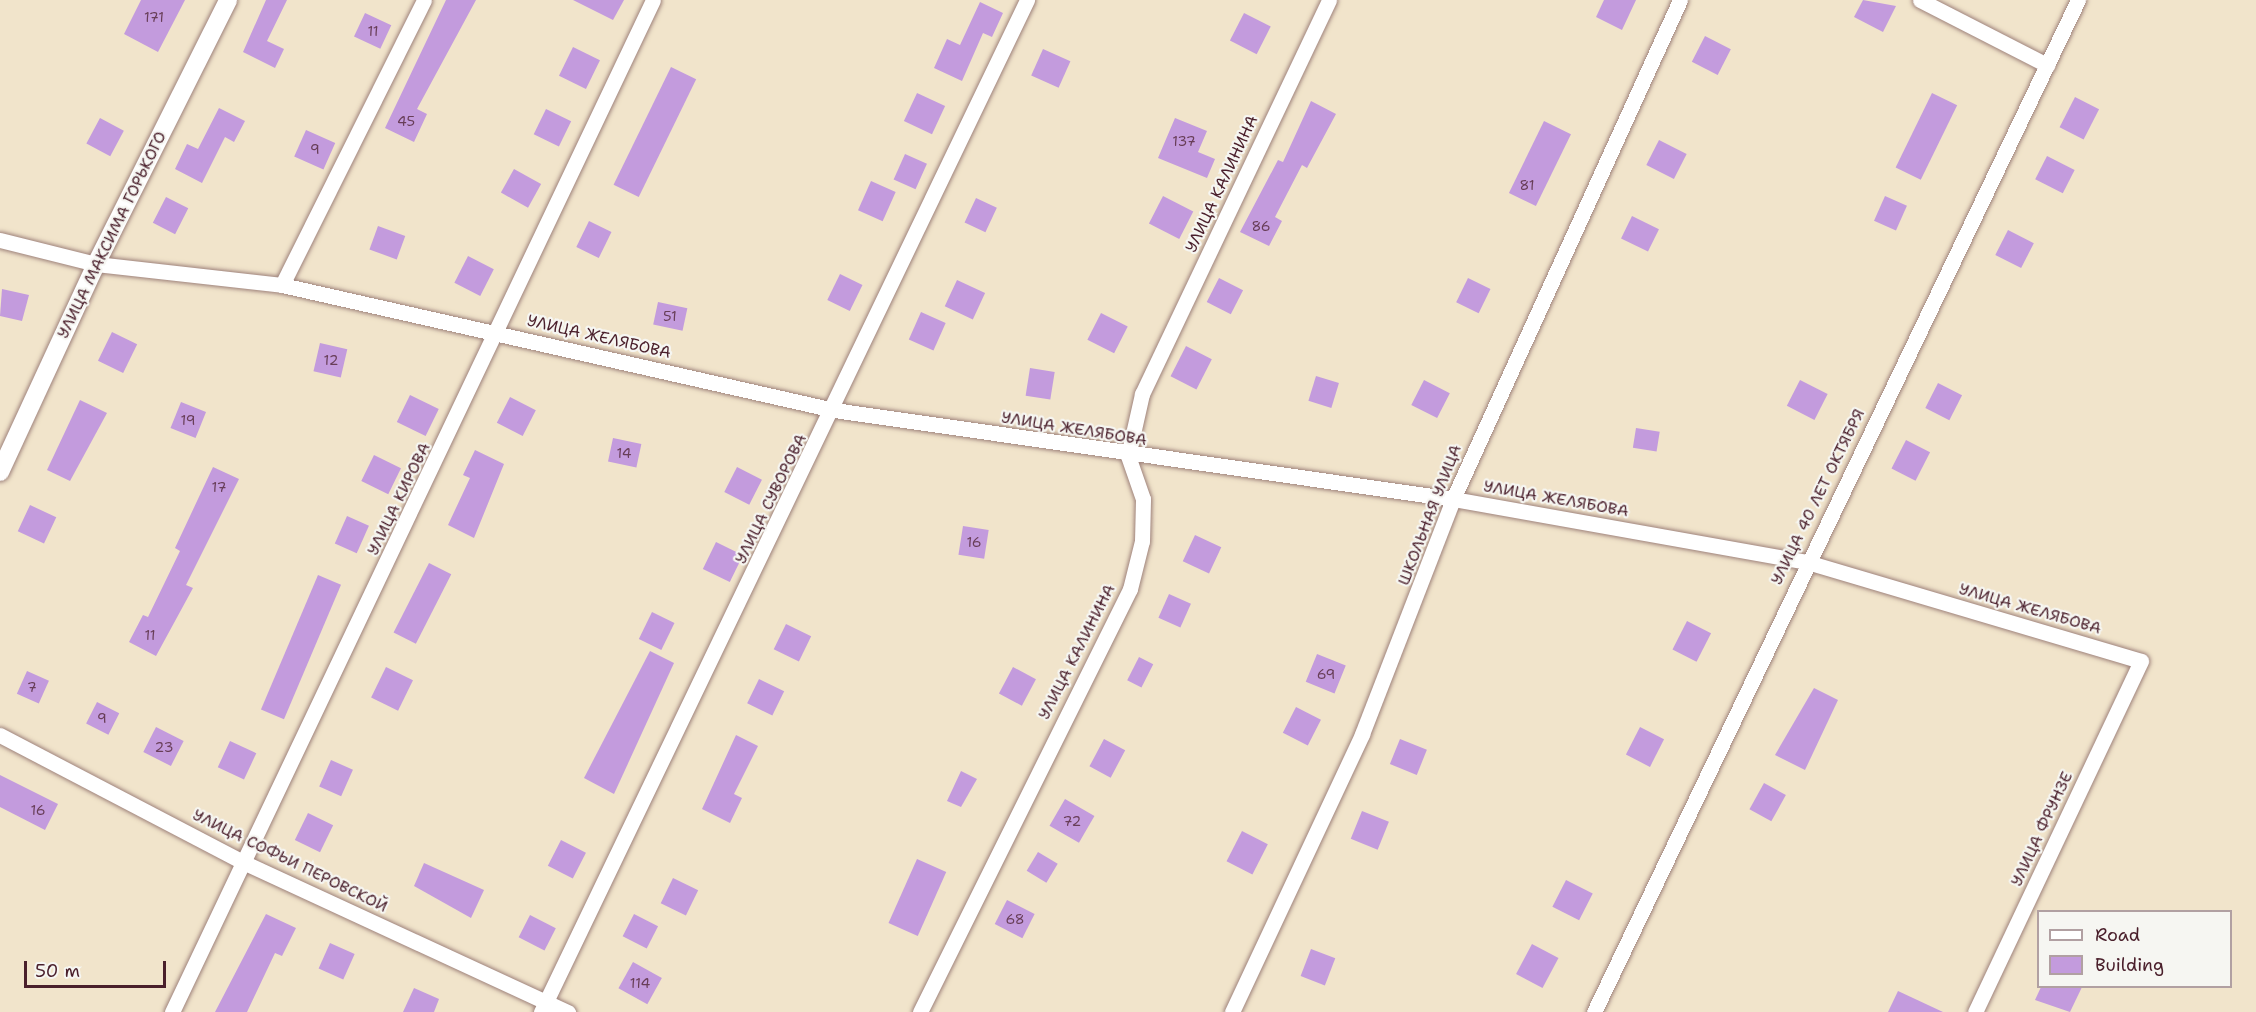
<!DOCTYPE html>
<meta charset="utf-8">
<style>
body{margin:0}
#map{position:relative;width:2256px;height:1012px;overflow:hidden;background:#f1e4cb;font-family:"Shantell Sans",sans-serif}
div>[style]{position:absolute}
.building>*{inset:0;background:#c39bdd;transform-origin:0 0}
.roads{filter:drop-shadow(0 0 2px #9e827b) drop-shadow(0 0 2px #9e827b)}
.minor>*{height:15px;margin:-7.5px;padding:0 7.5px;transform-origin:7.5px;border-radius:7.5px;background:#fff}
.tertiary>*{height:18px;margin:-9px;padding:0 9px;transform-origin:9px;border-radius:9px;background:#fff}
span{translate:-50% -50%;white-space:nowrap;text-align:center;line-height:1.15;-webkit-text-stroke:4.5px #f6f6f2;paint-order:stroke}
.number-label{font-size:14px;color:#683e58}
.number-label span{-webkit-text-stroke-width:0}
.street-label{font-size:16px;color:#4a1f2b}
.legend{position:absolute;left:2037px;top:910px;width:195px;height:78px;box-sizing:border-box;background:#f6f6f2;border:2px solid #b1a0a2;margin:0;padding:8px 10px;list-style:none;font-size:18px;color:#4a1f2b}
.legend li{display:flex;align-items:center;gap:12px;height:30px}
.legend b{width:30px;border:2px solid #b1a0a2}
.scale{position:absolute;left:24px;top:961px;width:142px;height:27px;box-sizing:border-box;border:3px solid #4a1f2b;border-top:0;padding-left:8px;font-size:18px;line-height:21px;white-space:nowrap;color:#4a1f2b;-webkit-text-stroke:4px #f6f6f2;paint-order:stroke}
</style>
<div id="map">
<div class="building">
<div style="clip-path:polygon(141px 0,185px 0,158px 52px,124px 34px)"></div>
<div style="clip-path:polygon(266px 0,287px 0,267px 41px,284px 49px,275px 68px,243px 52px)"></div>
<div style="clip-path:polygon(446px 0,476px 0,417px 109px,427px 114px,414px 142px,385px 128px)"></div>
<div style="clip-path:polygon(573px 0,624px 0,613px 20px)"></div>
<div style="clip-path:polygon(1604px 0,1636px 0,1622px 30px,1596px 17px)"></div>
<div style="clip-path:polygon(1863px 0,1896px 6px,1883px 32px,1854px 17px)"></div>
<div style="clip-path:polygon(980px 2px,1003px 13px,992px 37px,983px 33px,962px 81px,934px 68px,947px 39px,960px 45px)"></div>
<div style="left:365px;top:13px;width:29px;height:26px;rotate:25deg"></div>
<div style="left:1244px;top:13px;width:30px;height:31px;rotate:27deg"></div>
<div style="left:1705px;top:36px;width:29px;height:29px;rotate:27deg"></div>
<div style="left:573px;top:47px;width:30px;height:32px;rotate:26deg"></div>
<div style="left:1043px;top:49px;width:30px;height:29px;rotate:24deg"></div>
<div style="left:671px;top:67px;width:28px;height:131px;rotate:26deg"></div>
<div style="left:917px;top:93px;width:31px;height:31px;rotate:25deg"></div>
<div style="left:1932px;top:93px;width:28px;height:83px;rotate:26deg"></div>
<div style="left:2075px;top:97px;width:27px;height:34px;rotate:27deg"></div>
<div style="clip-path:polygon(1311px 101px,1336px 114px,1307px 168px,1302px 165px,1275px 217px,1282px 221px,1269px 246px,1240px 232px,1278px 160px,1283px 162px)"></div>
<div style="clip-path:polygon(219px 108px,245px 121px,234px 142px,225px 137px,202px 183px,175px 169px,187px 144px,198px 149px)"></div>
<div style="left:546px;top:109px;width:28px;height:28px;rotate:26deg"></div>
<div style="left:100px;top:118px;width:27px;height:29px;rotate:28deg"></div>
<div style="clip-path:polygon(1175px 118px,1207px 131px,1198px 152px,1215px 159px,1207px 178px,1158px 158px)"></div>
<div style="left:1544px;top:121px;width:30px;height:80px;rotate:26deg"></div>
<div style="left:306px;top:130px;width:32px;height:29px;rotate:24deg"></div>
<div style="left:1659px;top:140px;width:31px;height:28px;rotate:27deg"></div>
<div style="left:905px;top:154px;width:24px;height:28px;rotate:24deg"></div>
<div style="left:2047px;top:156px;width:31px;height:26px;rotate:27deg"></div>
<div style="left:514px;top:169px;width:31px;height:27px;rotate:29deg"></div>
<div style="left:871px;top:181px;width:27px;height:32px;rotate:24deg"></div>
<div style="left:1163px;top:196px;width:34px;height:31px;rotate:27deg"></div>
<div style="left:1885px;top:196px;width:24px;height:27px;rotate:24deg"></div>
<div style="left:166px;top:197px;width:25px;height:29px;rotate:27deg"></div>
<div style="left:976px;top:198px;width:23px;height:27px;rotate:25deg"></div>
<div style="left:1632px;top:216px;width:30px;height:25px;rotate:26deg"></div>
<div style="left:589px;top:221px;width:25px;height:29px;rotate:26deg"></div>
<div style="left:378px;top:226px;width:29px;height:25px;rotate:20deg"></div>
<div style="left:2008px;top:230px;width:29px;height:28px;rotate:27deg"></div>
<div style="left:468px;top:256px;width:29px;height:30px;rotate:27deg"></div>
<div style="left:840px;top:274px;width:25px;height:29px;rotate:26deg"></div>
<div style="left:1219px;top:278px;width:27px;height:27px;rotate:27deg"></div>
<div style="left:1468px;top:278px;width:25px;height:27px;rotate:26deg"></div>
<div style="left:957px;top:280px;width:31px;height:29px;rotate:25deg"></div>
<div style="clip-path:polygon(2px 289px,29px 295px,22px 321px,0 316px)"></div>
<div style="left:658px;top:302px;width:30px;height:23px;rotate:12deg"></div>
<div style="left:921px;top:312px;width:27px;height:30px;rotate:24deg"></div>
<div style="left:1101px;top:313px;width:30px;height:30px;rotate:27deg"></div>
<div style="left:112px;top:332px;width:28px;height:32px;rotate:26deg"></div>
<div style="left:320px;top:343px;width:28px;height:29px;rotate:13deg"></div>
<div style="left:1186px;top:346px;width:29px;height:34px;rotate:27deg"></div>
<div style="left:1030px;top:368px;width:25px;height:28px;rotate:9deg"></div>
<div style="left:1316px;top:376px;width:24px;height:26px;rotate:17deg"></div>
<div style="left:1424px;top:380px;width:29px;height:28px;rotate:27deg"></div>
<div style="left:1800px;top:380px;width:31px;height:29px;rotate:27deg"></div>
<div style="left:1938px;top:383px;width:27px;height:28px;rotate:27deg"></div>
<div style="left:410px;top:395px;width:32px;height:30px;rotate:26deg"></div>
<div style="left:510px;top:397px;width:29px;height:29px;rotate:27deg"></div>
<div style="clip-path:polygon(80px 400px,107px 413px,70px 481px,47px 470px)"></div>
<div style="left:181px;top:402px;width:27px;height:28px;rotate:22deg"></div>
<div style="left:1636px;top:428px;width:24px;height:20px;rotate:9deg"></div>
<div style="left:613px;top:438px;width:29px;height:24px;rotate:12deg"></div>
<div style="left:1906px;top:440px;width:27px;height:32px;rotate:27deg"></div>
<div style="clip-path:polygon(475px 450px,504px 464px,474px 538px,448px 525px,470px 478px,463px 475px)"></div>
<div style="left:374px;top:455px;width:30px;height:29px;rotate:26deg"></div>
<div style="clip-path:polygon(213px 467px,239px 479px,186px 585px,193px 588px,156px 656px,129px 642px,143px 615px,148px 617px,180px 551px,175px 548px)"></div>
<div style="left:737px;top:467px;width:28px;height:28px;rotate:27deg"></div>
<div style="left:30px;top:505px;width:29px;height:29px;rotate:25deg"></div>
<div style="left:347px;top:516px;width:24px;height:30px;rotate:24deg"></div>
<div style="left:963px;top:526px;width:26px;height:29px;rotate:9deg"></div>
<div style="left:1195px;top:535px;width:29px;height:29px;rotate:25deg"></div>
<div style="left:716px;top:542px;width:30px;height:30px;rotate:26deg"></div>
<div style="left:429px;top:563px;width:25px;height:78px;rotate:27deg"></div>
<div style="left:318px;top:575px;width:25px;height:146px;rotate:23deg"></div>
<div style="left:1169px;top:594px;width:24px;height:26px;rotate:24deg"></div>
<div style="left:652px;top:612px;width:25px;height:30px;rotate:26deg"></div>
<div style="left:1687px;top:621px;width:27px;height:32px;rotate:27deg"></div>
<div style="left:786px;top:624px;width:28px;height:28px;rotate:26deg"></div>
<div style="clip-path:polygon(650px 651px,674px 663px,614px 794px,584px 778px)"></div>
<div style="left:1317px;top:654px;width:31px;height:30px;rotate:22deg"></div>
<div style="left:1139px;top:657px;width:16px;height:26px;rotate:27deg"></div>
<div style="left:386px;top:667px;width:30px;height:34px;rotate:26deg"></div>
<div style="left:1013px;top:667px;width:26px;height:30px;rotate:28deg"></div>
<div style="left:27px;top:671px;width:24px;height:25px;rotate:24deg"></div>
<div style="left:759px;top:679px;width:28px;height:27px;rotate:26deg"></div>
<div style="clip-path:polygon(1814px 688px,1838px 700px,1805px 770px,1775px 755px)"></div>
<div style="left:97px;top:702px;width:25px;height:24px;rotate:27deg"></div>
<div style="left:1296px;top:707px;width:28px;height:29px;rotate:27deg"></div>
<div style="left:156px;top:727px;width:31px;height:28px;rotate:27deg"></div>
<div style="left:1640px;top:727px;width:27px;height:31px;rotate:27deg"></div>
<div style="clip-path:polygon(736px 735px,758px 746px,734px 794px,742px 798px,730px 823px,702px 809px)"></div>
<div style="left:1104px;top:739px;width:24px;height:31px;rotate:28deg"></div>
<div style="left:1400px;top:739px;width:29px;height:27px;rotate:22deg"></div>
<div style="left:230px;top:741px;width:29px;height:29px;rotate:25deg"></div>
<div style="left:331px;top:760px;width:24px;height:29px;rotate:24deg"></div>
<div style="clip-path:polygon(961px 771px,977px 779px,961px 807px,947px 801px)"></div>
<div style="clip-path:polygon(0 775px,58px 804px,45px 830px,0 807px)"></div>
<div style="left:1764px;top:783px;width:25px;height:30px;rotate:29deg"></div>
<div style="left:1065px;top:799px;width:34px;height:31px;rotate:30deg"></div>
<div style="left:1362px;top:811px;width:29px;height:30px;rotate:22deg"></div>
<div style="left:308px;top:813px;width:28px;height:30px;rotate:26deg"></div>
<div style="left:1242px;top:831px;width:29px;height:34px;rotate:27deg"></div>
<div style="left:561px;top:840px;width:28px;height:29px;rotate:27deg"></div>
<div style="left:1038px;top:852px;width:23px;height:22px;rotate:31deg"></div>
<div style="left:917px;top:859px;width:32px;height:70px;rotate:24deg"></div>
<div style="clip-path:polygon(424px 863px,484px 890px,471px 918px,414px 886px)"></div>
<div style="left:673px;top:878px;width:28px;height:28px;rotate:26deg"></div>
<div style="left:1566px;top:880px;width:30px;height:30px;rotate:27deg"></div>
<div style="left:1007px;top:900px;width:31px;height:27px;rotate:27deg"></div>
<div style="clip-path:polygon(266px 914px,296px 928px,282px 956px,275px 953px,247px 1012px,215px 1012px)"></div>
<div style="left:634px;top:914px;width:27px;height:25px;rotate:27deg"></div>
<div style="left:530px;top:915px;width:29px;height:25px;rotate:27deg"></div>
<div style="left:330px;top:943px;width:27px;height:28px;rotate:24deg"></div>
<div style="left:1532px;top:944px;width:30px;height:34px;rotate:28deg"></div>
<div style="left:1311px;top:949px;width:26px;height:29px;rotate:21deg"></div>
<div style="left:633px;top:962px;width:33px;height:30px;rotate:29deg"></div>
<div style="clip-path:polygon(2041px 987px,2082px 987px,2070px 1012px,2035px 1000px)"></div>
<div style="clip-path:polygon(414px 988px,439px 999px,434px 1012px,403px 1012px)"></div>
<div style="clip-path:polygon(1898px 991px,1943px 1012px,1888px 1012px)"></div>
</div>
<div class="roads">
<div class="minor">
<div style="left:1920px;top:0;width:143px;rotate:27.1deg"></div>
<div style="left:0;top:240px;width:99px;rotate:14deg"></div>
<div style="left:96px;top:264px;width:187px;rotate:6.4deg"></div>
<div style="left:282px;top:285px;width:566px;rotate:12.76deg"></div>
<div style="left:834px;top:410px;width:625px;rotate:8.18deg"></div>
<div style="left:1453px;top:499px;width:360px;rotate:10.1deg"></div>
<div style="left:1807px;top:562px;width:348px;rotate:16.5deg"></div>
<div style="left:2141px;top:661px;width:388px;rotate:115.3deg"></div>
<div style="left:282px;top:285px;width:318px;rotate:-63.5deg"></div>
<div style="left:0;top:735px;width:276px;rotate:27.6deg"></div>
<div style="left:245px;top:863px;width:356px;rotate:24.8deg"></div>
<div style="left:172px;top:1012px;width:1120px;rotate:-64.58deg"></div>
<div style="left:541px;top:1012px;width:1123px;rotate:-64.35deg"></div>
<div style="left:920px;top:1012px;width:472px;rotate:-63.6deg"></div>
<div style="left:1130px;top:589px;width:49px;rotate:-76deg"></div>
<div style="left:1142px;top:541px;width:42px;rotate:-88.6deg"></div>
<div style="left:1143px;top:499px;width:46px;rotate:-109.2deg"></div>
<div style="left:1128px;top:456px;width:64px;rotate:-77.3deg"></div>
<div style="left:1142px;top:394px;width:436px;rotate:-64.6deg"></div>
<div style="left:1232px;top:1012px;width:307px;rotate:-64.9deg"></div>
<div style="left:1362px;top:734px;width:252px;rotate:-68.8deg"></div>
<div style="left:1453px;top:499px;width:548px;rotate:-65.54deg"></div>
<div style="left:1594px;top:1012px;width:1122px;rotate:-64.44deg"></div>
</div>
<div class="tertiary">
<div style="left:0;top:472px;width:229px;rotate:-65.2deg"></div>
<div style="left:96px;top:264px;width:295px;rotate:-63.4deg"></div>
</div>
</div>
<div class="number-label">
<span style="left:154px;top:17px">171</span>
<span style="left:373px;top:31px">11</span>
<span style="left:406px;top:121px">45</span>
<span style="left:1184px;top:141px">137</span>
<span style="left:315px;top:149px">9</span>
<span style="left:1527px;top:185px">81</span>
<span style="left:1261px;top:226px">86</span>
<span style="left:670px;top:316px">51</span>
<span style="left:331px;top:360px">12</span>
<span style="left:188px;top:420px">19</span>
<span style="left:624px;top:453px">14</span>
<span style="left:219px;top:487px">17</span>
<span style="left:974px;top:542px">16</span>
<span style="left:150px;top:635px">11</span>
<span style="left:1326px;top:674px">69</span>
<span style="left:32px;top:687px">7</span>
<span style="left:102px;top:718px">9</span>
<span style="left:164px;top:747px">23</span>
<span style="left:38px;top:810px">16</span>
<span style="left:1072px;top:821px">72</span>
<span style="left:1015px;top:919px">68</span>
<span style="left:640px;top:983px">114</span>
</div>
<div class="street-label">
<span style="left:1222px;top:184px;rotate:-65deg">УЛИЦА КАЛИНИНА</span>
<span style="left:112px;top:235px;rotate:-64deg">УЛИЦА МАКСИМА ГОРЬКОГО</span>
<span style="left:599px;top:337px;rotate:13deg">УЛИЦА ЖЕЛЯБОВА</span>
<span style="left:1074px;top:429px;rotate:9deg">УЛИЦА ЖЕЛЯБОВА</span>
<span style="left:1818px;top:497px;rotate:-64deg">УЛИЦА 40 ЛЕТ ОКТЯБРЯ</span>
<span style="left:399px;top:499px;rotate:-64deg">УЛИЦА КИРОВА</span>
<span style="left:771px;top:499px;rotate:-64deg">УЛИЦА СУВОРОВА</span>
<span style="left:1556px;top:499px;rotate:10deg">УЛИЦА ЖЕЛЯБОВА</span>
<span style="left:1430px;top:515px;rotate:-69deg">ШКОЛЬНАЯ УЛИЦА</span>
<span style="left:2030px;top:609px;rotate:16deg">УЛИЦА ЖЕЛЯБОВА</span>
<span style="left:1077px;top:652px;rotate:-63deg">УЛИЦА КАЛИНИНА</span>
<span style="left:2042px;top:829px;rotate:-65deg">УЛИЦА ФРУНЗЕ</span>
<span style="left:290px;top:861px;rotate:26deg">УЛИЦА СОФЬИ ПЕРОВСКОЙ</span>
</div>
<ul class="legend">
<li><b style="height:8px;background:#fff"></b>Road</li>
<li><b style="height:16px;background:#c39bdd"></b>Building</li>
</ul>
<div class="scale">50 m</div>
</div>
